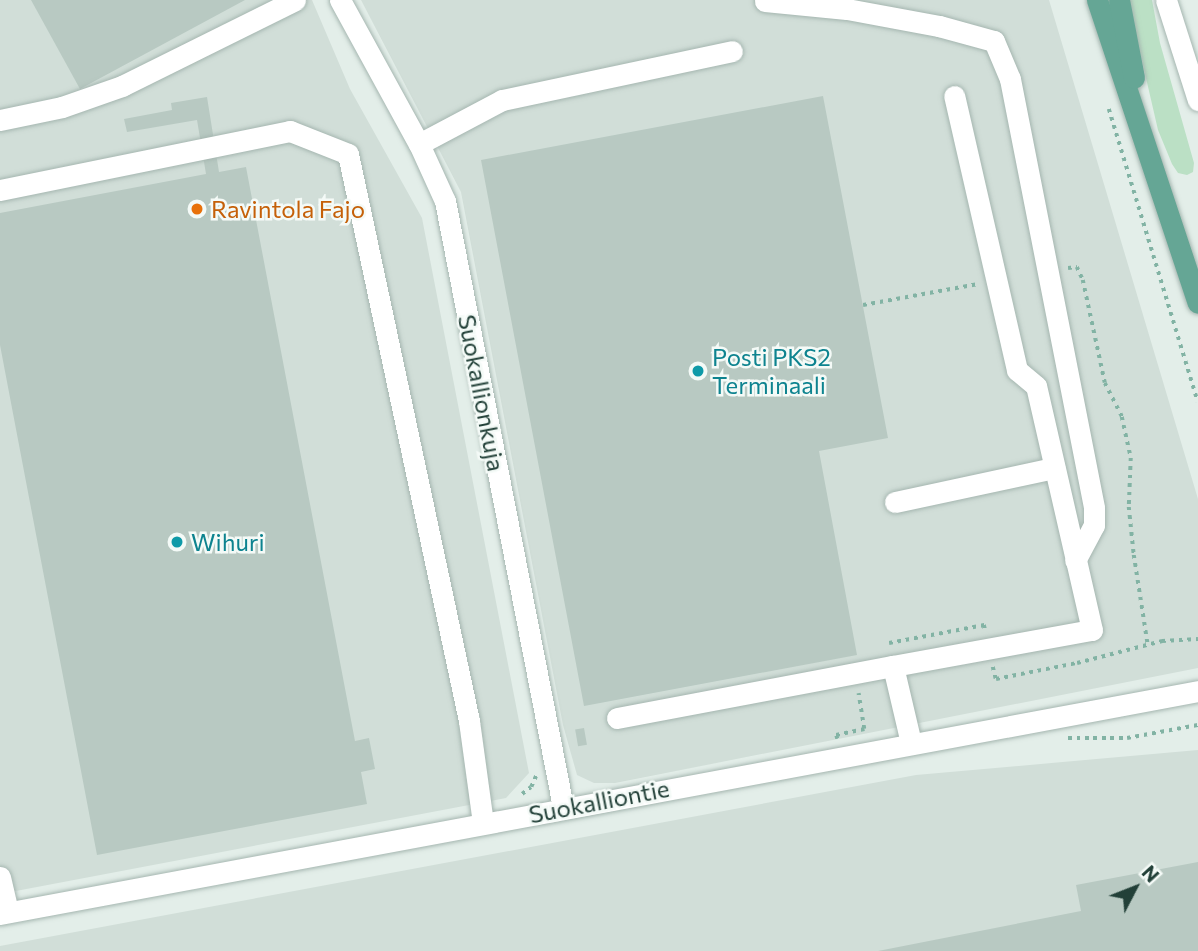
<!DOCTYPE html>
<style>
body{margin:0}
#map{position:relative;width:1198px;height:951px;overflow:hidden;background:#e3eee9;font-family:Commissioner,sans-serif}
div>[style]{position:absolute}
.built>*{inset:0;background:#d1ded8}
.green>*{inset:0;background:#bbe0c5}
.building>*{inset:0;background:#b8c9c2;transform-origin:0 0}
.path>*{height:3.5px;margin-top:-1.75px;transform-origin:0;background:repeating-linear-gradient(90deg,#82b3a4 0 3.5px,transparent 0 8.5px)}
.roads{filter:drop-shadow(0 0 2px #a5b6b0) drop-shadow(0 0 2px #a5b6b0)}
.minor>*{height:21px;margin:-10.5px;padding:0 10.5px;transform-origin:10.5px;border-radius:10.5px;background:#fff}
.major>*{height:21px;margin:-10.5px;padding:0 10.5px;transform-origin:10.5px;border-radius:10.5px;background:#65a695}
.dots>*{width:19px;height:19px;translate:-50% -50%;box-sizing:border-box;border:4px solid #f4faf7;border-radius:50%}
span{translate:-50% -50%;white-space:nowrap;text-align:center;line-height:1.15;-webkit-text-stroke:5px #f4faf7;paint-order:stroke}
.food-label{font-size:24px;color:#c56008}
.left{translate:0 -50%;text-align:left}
.culture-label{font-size:24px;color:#0d838f}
.street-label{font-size:24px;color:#224038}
.north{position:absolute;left:1100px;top:853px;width:70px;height:70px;-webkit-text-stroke:5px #f4faf7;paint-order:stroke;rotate:48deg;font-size:19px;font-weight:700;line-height:28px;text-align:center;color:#224038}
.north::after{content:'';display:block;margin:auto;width:24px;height:32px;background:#224038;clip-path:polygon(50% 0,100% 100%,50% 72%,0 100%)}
</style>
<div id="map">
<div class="built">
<div style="clip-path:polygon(0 0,312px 0,350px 89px,422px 218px,529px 773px,506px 798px,0 894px)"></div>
<div style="clip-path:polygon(361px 0,1049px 0,1198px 499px,1198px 668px,615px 783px,594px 783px,577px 775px,563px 725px,461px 192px)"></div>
<div style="clip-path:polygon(1198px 750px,1198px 951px,0 951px,0 946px,916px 775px)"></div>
</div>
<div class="green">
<div style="clip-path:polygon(1128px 0,1152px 0,1160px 43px,1194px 163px,1193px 172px,1187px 175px,1178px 173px,1172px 164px,1158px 130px)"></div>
</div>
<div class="building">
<div style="clip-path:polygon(31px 0,245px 0,80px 89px)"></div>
<div style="clip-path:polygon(823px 96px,888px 438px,819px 451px,857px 655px,584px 706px,481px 160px)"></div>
<div style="clip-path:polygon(207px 97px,219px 172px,246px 167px,355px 741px,369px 738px,375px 769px,361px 772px,367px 804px,97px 855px,0 345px,0 213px,206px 174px,197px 120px,127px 132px,124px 119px,172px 110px,171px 103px)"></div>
<div style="left:584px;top:728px;width:17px;height:9px;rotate:80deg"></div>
<div style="clip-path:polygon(1198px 862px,1198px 951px,878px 951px,1081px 911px,1076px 885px)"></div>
</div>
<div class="path">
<div style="left:1109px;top:109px;width:306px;rotate:73.1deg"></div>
<div style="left:1068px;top:268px;width:9px;rotate:-6deg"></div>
<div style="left:1077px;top:267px;width:14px;rotate:65deg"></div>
<div style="left:1083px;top:280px;width:105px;rotate:77.9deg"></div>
<div style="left:1105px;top:383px;width:38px;rotate:63deg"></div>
<div style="left:1122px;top:417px;width:42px;rotate:77.6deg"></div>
<div style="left:1131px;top:458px;width:49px;rotate:92.3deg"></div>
<div style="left:1129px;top:507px;width:48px;rotate:84.1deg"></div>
<div style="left:1134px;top:555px;width:91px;rotate:81.2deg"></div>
<div style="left:863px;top:305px;width:117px;rotate:-10.3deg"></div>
<div style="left:889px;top:643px;width:97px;rotate:-10.7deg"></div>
<div style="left:984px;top:625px;width:4px;rotate:76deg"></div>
<div style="left:993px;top:667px;width:12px;rotate:76deg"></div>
<div style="left:996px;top:679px;width:83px;rotate:-11.2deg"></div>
<div style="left:1077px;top:663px;width:88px;rotate:-14.5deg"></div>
<div style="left:1162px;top:641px;width:36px;rotate:-3deg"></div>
<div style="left:1068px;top:738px;width:59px"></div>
<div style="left:1127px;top:738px;width:72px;rotate:-10.4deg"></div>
<div style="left:837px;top:739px;width:4px;rotate:-104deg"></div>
<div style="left:836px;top:735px;width:29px;rotate:-12deg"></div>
<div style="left:864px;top:729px;width:36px;rotate:-99deg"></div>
<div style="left:522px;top:794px;width:11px;rotate:-38deg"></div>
<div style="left:531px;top:787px;width:12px;rotate:-66deg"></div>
</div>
<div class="roads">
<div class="minor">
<div style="left:340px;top:0;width:164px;rotate:61.3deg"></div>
<div style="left:419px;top:144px;width:63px;rotate:65.5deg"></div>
<div style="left:445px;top:201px;width:617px;rotate:78.98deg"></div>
<div style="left:1166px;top:0;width:105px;rotate:72.3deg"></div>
<div style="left:765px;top:1px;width:82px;rotate:5.6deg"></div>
<div style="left:847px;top:9px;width:94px;rotate:10.5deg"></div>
<div style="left:939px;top:26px;width:57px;rotate:15.3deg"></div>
<div style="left:994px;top:41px;width:41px;rotate:67.2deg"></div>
<div style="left:1010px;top:79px;width:437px;rotate:78.9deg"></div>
<div style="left:1094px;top:508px;width:17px;rotate:90deg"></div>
<div style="left:1094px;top:525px;width:40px;rotate:118deg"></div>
<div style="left:0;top:120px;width:63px;rotate:-11.8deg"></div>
<div style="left:62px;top:107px;width:64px;rotate:-19.3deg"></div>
<div style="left:122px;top:86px;width:193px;rotate:-26.4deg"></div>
<div style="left:419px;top:144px;width:94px;rotate:-27.9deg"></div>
<div style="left:502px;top:100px;width:235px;rotate:-12deg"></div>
<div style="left:0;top:190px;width:296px;rotate:-11.5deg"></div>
<div style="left:290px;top:131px;width:62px;rotate:21.6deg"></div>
<div style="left:348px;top:154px;width:580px;rotate:77.95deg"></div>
<div style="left:469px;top:721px;width:103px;rotate:82.2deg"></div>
<div style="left:895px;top:502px;width:163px;rotate:-12.1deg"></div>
<div style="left:617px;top:718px;width:281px;rotate:-10.7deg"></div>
<div style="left:911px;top:743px;width:79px;rotate:-103.2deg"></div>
<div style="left:893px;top:666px;width:202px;rotate:-10.3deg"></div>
<div style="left:1092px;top:630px;width:250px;rotate:-102.9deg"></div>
<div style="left:1036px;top:386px;width:25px;rotate:-140deg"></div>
<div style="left:1017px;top:370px;width:281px;rotate:-102.9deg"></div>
<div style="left:0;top:877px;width:36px;rotate:77deg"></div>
<div style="left:0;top:914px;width:1219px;rotate:-10.54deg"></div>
</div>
<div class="major">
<div style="left:1097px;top:0;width:319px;rotate:71.6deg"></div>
<div style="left:1119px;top:0;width:79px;rotate:79.1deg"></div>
</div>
</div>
<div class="dots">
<div style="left:197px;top:209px;background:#e8710a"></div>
<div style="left:698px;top:371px;background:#0f9aa8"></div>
<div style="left:177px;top:542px;background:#0f9aa8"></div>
</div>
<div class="food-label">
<span class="left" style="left:211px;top:209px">Ravintola Fajo</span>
</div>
<div class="culture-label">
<span class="left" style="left:712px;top:371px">Posti PKS2<br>Terminaali</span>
<span class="left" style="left:191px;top:542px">Wihuri</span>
</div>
<div class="street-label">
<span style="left:482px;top:393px;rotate:79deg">Suokallionkuja</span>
<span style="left:599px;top:801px;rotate:-11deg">Suokalliontie</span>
</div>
<div class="north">N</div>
</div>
